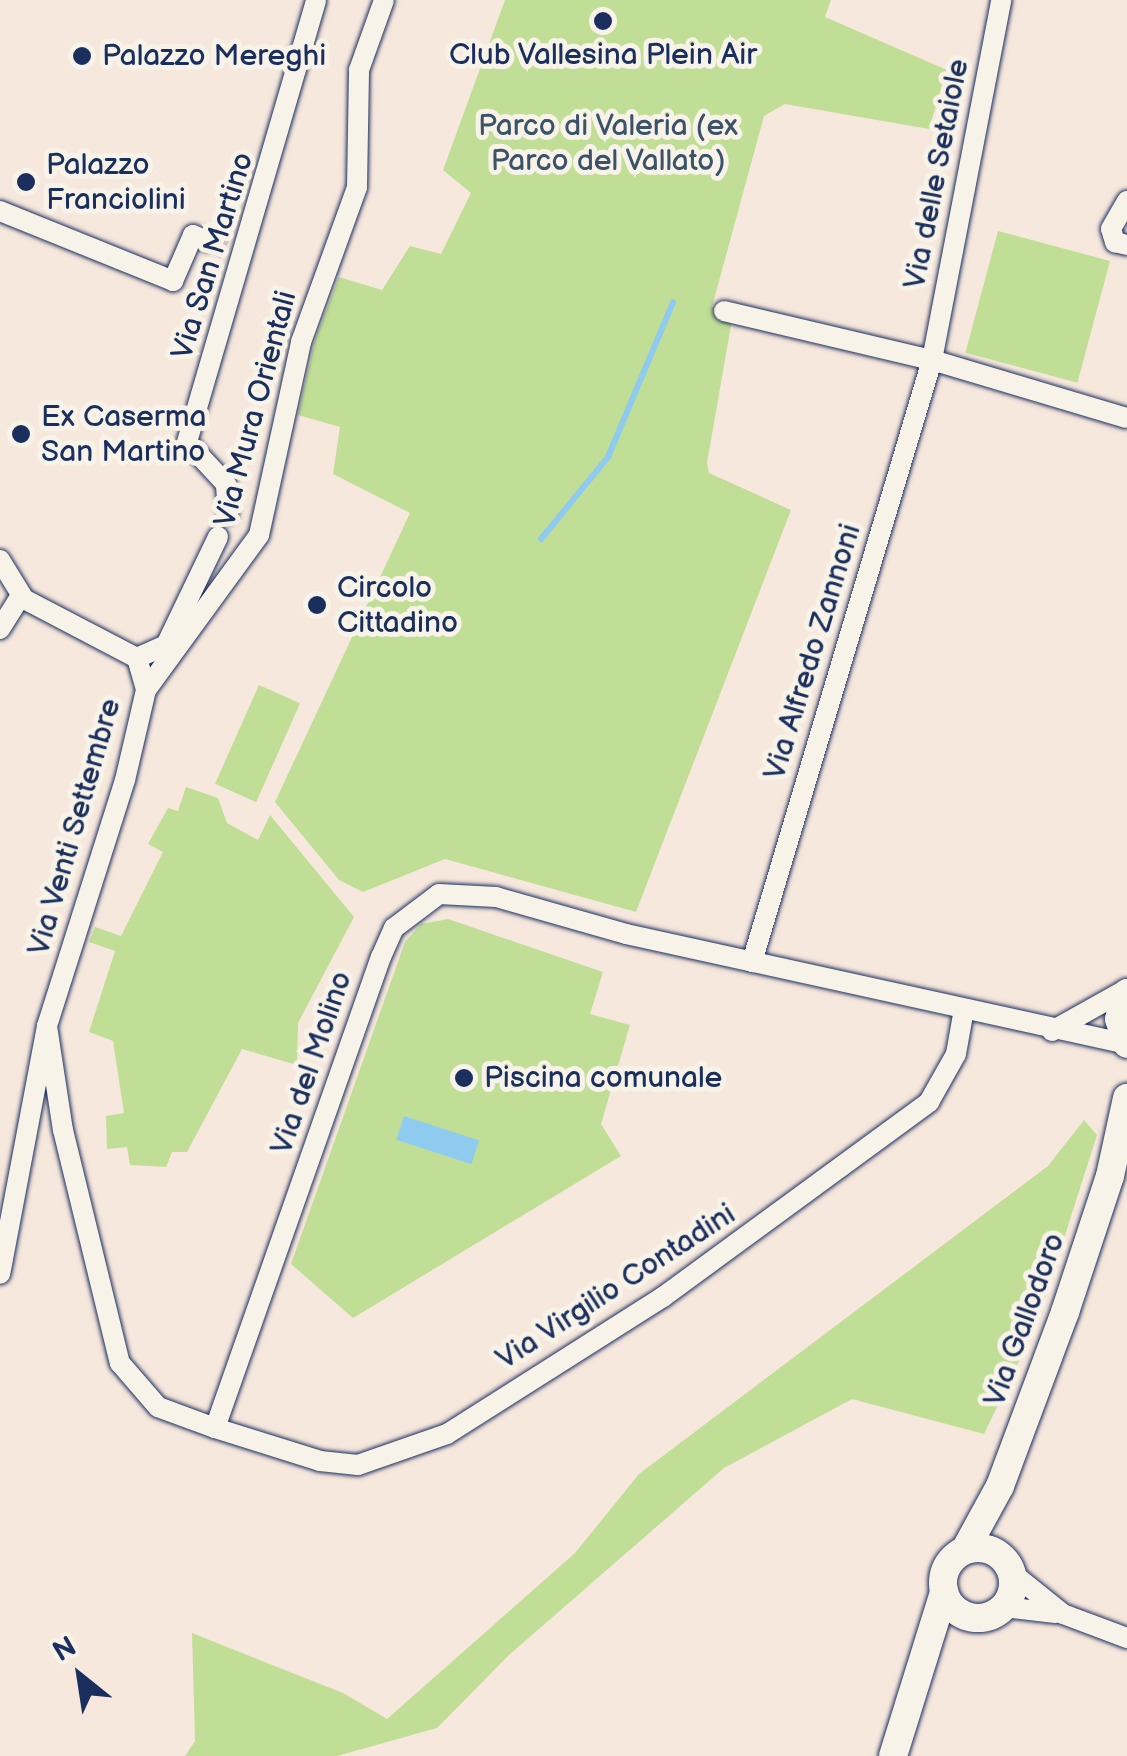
<!DOCTYPE html>
<style>
body{margin:0}
#map{position:relative;width:1127px;height:1756px;overflow:hidden;background:#f7e8dd;font-family:"Balsamiq Sans",sans-serif}
div>[style]{position:absolute}
.green>*{inset:0;background:#c1de96;transform-origin:0 0}
.water>*{inset:0;background:#8fcaef;transform-origin:0 0}
.stream>*{height:6px;margin:-3px;padding:0 3px;transform-origin:3px;border-radius:3px;background:#8fcaef}
.street-tunnel>*{height:20px;margin-top:-10px;transform-origin:0;background:repeating-linear-gradient(90deg,#cbc3c4 0 20px,transparent 0 30px)}
.roads{filter:drop-shadow(0 0 2px #1b2f5e) drop-shadow(0 0 2px #1b2f5e)}
.street>*{height:20px;margin:-10px;padding:0 10px;transform-origin:10px;border-radius:10px;background:#f7f3e8}
.secondary>*{height:28px;margin:-14px;padding:0 14px;transform-origin:14px;border-radius:14px;background:#f7f3e8}
.secondary>.ring{margin:-14px;padding:0;box-sizing:content-box;background:none;border:28px solid #f7f3e8;border-radius:50%}
.dots>*{width:28px;height:28px;translate:-50% -50%;box-sizing:border-box;border:5px solid #f7f3e8;border-radius:50%}
span{translate:-50% -50%;white-space:nowrap;text-align:center;line-height:1.15;-webkit-text-stroke:10px #f7f3e8;paint-order:stroke}
.poi-label{font-size:30px;color:#1b2f5e}
.left{translate:0 -50%;text-align:left}
.park-label{font-size:30px;color:#3c5269}
.street-label{font-size:30px;color:#1b2f5e}
.north{position:absolute;left:30px;top:1626px;width:100px;height:100px;-webkit-text-stroke:8px #f7f3e8;paint-order:stroke;rotate:330deg;font-size:28px;font-weight:700;line-height:40px;text-align:center;color:#1b2f5e}
.north::after{content:'';display:block;margin:auto;width:35px;height:45px;background:#1b2f5e;clip-path:polygon(50% 0,100% 100%,50% 72%,0 100%)}
</style>
<div id="map">
<div class="green">
<div style="clip-path:polygon(505px 0,831px 0,825px 17px,947px 70px,929px 129px,785px 104px,764px 116px,712px 307px,733px 314px,707px 463px,709px 473px,791px 510px,636px 912px,445px 859px,363px 892px,339px 880px,275px 802px,410px 513px,333px 474px,340px 427px,298px 415px,315px 340px,339px 277px,382px 290px,410px 246px,441px 254px,471px 193px,443px 170px)"></div>
<div style="left:998px;top:231px;width:116px;height:126px;rotate:15deg"></div>
<div style="left:259px;top:685px;width:45px;height:108px;rotate:24deg"></div>
<div style="clip-path:polygon(186px 787px,218px 798px,227px 823px,258px 840px,270px 815px,354px 917px,298px 1023px,297px 1065px,242px 1049px,187px 1152px,172px 1152px,166px 1167px,130px 1165px,127px 1147px,107px 1149px,106px 1116px,124px 1113px,113px 1041px,89px 1032px,115px 951px,89px 942px,95px 927px,121px 936px,163px 852px,148px 844px,168px 808px,178px 811px)"></div>
<div style="clip-path:polygon(448px 919px,603px 972px,590px 1014px,630px 1025px,601px 1124px,621px 1156px,353px 1318px,291px 1264px,405px 942px,421px 924px)"></div>
<div style="clip-path:polygon(1084px 1120px,1097px 1135px,1036px 1326px,984px 1434px,852px 1399px,724px 1468px,509px 1655px,437px 1728px,337px 1756px,185px 1756px,195px 1741px,192px 1633px,343px 1693px,387px 1719px,575px 1553px,639px 1474px,1048px 1166px)"></div>
</div>
<div class="water">
<div style="left:404px;top:1116px;width:79px;height:25px;rotate:18deg"></div>
</div>
<div class="stream">
<div style="left:541px;top:539px;width:106px;rotate:-50.7deg"></div>
<div style="left:608px;top:457px;width:168px;rotate:-67.2deg"></div>
</div>
<div class="street-tunnel">
<div style="left:207px;top:241px;width:29px;rotate:25deg"></div>
</div>
<div class="roads">
<div class="street">
<div style="left:1127px;top:201px;width:32px;rotate:120deg"></div>
<div style="left:1111px;top:229px;width:14px;rotate:73deg"></div>
<div style="left:1115px;top:242px;width:12px;rotate:14deg"></div>
<div style="left:0;top:211px;width:187px;rotate:22deg"></div>
<div style="left:173px;top:281px;width:50px;rotate:-66.5deg"></div>
<div style="left:193px;top:235px;width:15px;rotate:23deg"></div>
<div style="left:724px;top:311px;width:214px;rotate:13.3deg"></div>
<div style="left:932px;top:360px;width:203px;rotate:16.6deg"></div>
<div style="left:228px;top:514px;width:30px;rotate:-94deg"></div>
<div style="left:226px;top:484px;width:57px;rotate:-132.9deg"></div>
<div style="left:187px;top:442px;width:460px;rotate:-73.7deg"></div>
<div style="left:0;top:560px;width:46px;rotate:58.4deg"></div>
<div style="left:24px;top:599px;width:127px;rotate:27.6deg"></div>
<div style="left:137px;top:658px;width:33px;rotate:74deg"></div>
<div style="left:146px;top:690px;width:92px;rotate:103.1deg"></div>
<div style="left:125px;top:780px;width:258px;rotate:107.6deg"></div>
<div style="left:47px;top:1026px;width:252px;rotate:100.7deg"></div>
<div style="left:0;top:629px;width:40px;rotate:-58deg"></div>
<div style="left:137px;top:658px;width:32px;rotate:-24deg"></div>
<div style="left:166px;top:645px;width:120px;rotate:-64.3deg"></div>
<div style="left:146px;top:690px;width:192px;rotate:-53.9deg"></div>
<div style="left:259px;top:535px;width:198px;rotate:-77.7deg"></div>
<div style="left:301px;top:342px;width:165px;rotate:-70.1deg"></div>
<div style="left:357px;top:187px;width:117px;rotate:-89deg"></div>
<div style="left:359px;top:70px;width:74px;rotate:-70.3deg"></div>
<div style="left:752px;top:962px;width:628px;rotate:-73.35deg"></div>
<div style="left:932px;top:360px;width:367px;rotate:-79.1deg"></div>
<div style="left:47px;top:1026px;width:105px;rotate:81.3deg"></div>
<div style="left:63px;top:1130px;width:240px;rotate:76.3deg"></div>
<div style="left:120px;top:1363px;width:58px;rotate:49.2deg"></div>
<div style="left:158px;top:1407px;width:61px;rotate:20.2deg"></div>
<div style="left:215px;top:1428px;width:499px;rotate:-70.6deg"></div>
<div style="left:381px;top:957px;width:32px;rotate:-66deg"></div>
<div style="left:394px;top:928px;width:56px;rotate:-37.1deg"></div>
<div style="left:439px;top:894px;width:57px;rotate:3deg"></div>
<div style="left:496px;top:897px;width:135px;rotate:15.9deg"></div>
<div style="left:626px;top:934px;width:513px;rotate:12.38deg"></div>
<div style="left:1052px;top:1031px;width:86px;rotate:-29.2deg"></div>
<div style="left:215px;top:1428px;width:110px;rotate:17.4deg"></div>
<div style="left:320px;top:1461px;width:38px;rotate:6deg"></div>
<div style="left:358px;top:1465px;width:94px;rotate:-19.2deg"></div>
<div style="left:447px;top:1434px;width:256px;rotate:-32.4deg"></div>
<div style="left:663px;top:1297px;width:330px;rotate:-36.2deg"></div>
<div style="left:929px;top:1102px;width:55px;rotate:-60.6deg"></div>
<div style="left:956px;top:1054px;width:46px;rotate:-79.9deg"></div>
<div style="left:1012px;top:1573px;width:65px;rotate:38.8deg"></div>
<div style="left:1063px;top:1614px;width:68px;rotate:20.6deg"></div>
<div style="left:1004px;top:1607px;width:52px;rotate:6.6deg"></div>
</div>
<div class="secondary">
<div style="left:1127px;top:993px;width:27px;rotate:107deg"></div>
<div style="left:1119px;top:1019px;width:26px;rotate:72deg"></div>
<div class="ring" style="left:943px;top:1548px;width:42px;height:42px"></div>
<div style="left:965px;top:1550px;width:73px;rotate:-61.3deg"></div>
<div style="left:1000px;top:1486px;width:186px;rotate:-69.5deg"></div>
<div style="left:1065px;top:1312px;width:143px;rotate:-71.7deg"></div>
<div style="left:1110px;top:1176px;width:80px;rotate:-77.7deg"></div>
<div style="left:893px;top:1756px;width:172px;rotate:-72.7deg"></div>
</div>
</div>
<div class="dots">
<div style="left:603px;top:21px;background:#1b2f5e"></div>
<div style="left:82px;top:56px;background:#1b2f5e"></div>
<div style="left:26px;top:182px;background:#1b2f5e"></div>
<div style="left:21px;top:434px;background:#1b2f5e"></div>
<div style="left:317px;top:605px;background:#1b2f5e"></div>
<div style="left:464px;top:1078px;background:#1b2f5e"></div>
</div>
<div class="poi-label">
<span style="left:603px;top:55px">Club Vallesina Plein Air</span>
<span class="left" style="left:102px;top:56px">Palazzo Mereghi</span>
<span class="left" style="left:46px;top:182px">Palazzo<br>Franciolini</span>
<span class="left" style="left:41px;top:434px">Ex Caserma<br>San Martino</span>
<span class="left" style="left:337px;top:605px">Circolo<br>Cittadino</span>
<span class="left" style="left:484px;top:1078px">Piscina comunale</span>
</div>
<div class="park-label">
<span style="left:608px;top:143px">Parco di Valeria (ex<br>Parco del Vallato)</span>
</div>
<div class="street-label">
<span style="left:937px;top:174px;rotate:-79deg">Via delle Setaiole</span>
<span style="left:213px;top:256px;rotate:-73deg">Via San Martino</span>
<span style="left:256px;top:409px;rotate:-75deg">Via Mura Orientali</span>
<span style="left:813px;top:652px;rotate:-73deg">Via Alfredo Zannoni</span>
<span style="left:75px;top:827px;rotate:-74deg">Via Venti Settembre</span>
<span style="left:312px;top:1063px;rotate:-71deg">Via del Molino</span>
<span style="left:616px;top:1287px;rotate:-33deg">Via Virgilio Contadini</span>
<span style="left:1025px;top:1320px;rotate:-70deg">Via Gallodoro</span>
</div>
<div class="north">N</div>
</div>
